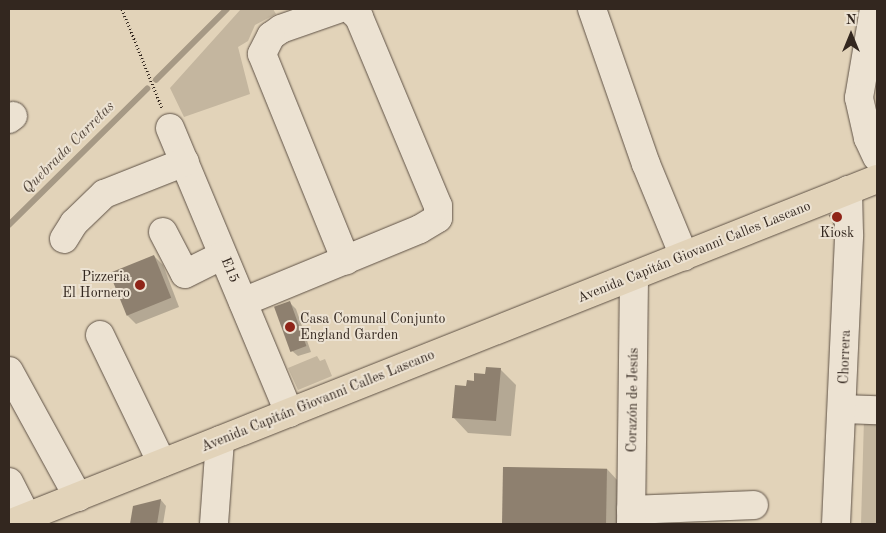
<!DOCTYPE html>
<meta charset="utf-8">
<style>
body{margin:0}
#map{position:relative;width:886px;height:533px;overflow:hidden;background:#e2d3b9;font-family:"Old Standard TT",serif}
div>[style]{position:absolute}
.green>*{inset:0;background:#c4b69f}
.shadow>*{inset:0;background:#0003}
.stream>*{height:5.5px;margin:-2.75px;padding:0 2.75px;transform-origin:2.75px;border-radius:2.75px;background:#a69985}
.building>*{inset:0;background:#8e806f;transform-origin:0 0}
.path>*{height:3px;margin-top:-1.5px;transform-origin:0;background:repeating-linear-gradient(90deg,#33271f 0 1px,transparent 0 3.5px)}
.roads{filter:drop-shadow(0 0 1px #5f5246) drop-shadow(0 0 1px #5f5246)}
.minor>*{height:28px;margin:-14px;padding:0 14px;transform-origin:14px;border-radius:14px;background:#ece2d2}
.major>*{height:28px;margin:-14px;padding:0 14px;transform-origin:14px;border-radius:14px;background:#e2d3b9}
.dots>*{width:14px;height:14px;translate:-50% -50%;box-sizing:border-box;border:2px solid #ece2d2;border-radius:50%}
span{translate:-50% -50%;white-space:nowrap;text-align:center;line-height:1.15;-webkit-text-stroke:4px #ece2d2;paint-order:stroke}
.poi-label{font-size:14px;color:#33271f}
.right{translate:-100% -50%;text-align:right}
.left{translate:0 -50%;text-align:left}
.street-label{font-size:14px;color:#33271f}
.water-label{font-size:15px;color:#56493e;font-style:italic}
.frame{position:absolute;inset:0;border:10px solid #33271f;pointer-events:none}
.north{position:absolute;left:826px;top:10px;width:50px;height:50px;-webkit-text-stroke:4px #ece2d2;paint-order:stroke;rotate:0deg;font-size:14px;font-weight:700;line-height:20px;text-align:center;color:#33271f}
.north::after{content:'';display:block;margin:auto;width:18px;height:22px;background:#33271f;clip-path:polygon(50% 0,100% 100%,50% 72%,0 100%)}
</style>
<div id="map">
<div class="green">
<div style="clip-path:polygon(241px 9px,273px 9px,276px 14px,255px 25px,248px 41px,238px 47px,250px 94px,184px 117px,170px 88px)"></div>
<div style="clip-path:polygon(317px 356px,320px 361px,325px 359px,332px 376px,298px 390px,288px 368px)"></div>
<div style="clip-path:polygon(864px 419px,877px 419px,877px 524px,861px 524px)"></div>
</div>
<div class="shadow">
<div style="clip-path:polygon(154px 256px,163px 265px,179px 307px,136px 324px,127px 315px)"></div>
<div style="clip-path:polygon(290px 303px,296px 309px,311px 352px,298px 356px,291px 350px)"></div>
<div style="clip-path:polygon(500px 369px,516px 385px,511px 436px,468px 433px,453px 417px,467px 387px)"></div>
<div style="clip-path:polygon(504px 468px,607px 469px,618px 481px,618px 524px,504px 524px)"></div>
<div style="clip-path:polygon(161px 500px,166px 506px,163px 524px,132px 524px,134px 507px)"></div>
</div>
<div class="stream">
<div style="left:156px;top:80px;width:100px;rotate:-45deg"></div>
<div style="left:9px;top:225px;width:194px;rotate:-44.6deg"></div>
</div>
<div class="building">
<div style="left:840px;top:209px;width:13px;height:13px;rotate:61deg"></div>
<div style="left:154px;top:255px;width:46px;height:48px;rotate:68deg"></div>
<div style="left:290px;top:301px;width:48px;height:17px;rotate:70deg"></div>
<div style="clip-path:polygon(486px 367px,501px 368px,496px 421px,452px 418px,455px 385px,466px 386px,467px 380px,474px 381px,474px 373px,485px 374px)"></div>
<div style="left:503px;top:467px;width:104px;height:57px;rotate:1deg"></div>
<div style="clip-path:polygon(161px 499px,157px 524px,130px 524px,133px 506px)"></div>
</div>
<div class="path">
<div style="left:122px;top:9px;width:107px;rotate:68deg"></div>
</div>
<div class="roads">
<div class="minor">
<div style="left:338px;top:9px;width:60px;rotate:160.7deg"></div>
<div style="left:281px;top:29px;width:12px;rotate:145deg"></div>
<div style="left:271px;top:36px;width:20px;rotate:117deg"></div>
<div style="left:262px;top:54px;width:223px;rotate:67.9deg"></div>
<div style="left:592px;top:9px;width:164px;rotate:70.8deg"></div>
<div style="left:646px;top:164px;width:100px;rotate:67.6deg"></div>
<div style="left:874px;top:9px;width:90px;rotate:99.6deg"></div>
<div style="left:859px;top:98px;width:41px;rotate:77.3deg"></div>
<div style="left:868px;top:138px;width:21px;rotate:65deg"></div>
<div style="left:9px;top:119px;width:5px;rotate:-37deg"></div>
<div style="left:170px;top:128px;width:309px;rotate:67.3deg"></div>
<div style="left:163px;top:232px;width:47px;rotate:62.4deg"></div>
<div style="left:185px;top:274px;width:42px;rotate:-26.6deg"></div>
<div style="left:64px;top:239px;width:19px;rotate:-58deg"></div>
<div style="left:74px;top:223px;width:42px;rotate:-44deg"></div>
<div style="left:104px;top:194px;width:87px;rotate:-21.6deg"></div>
<div style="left:243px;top:302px;width:191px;rotate:-22.4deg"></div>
<div style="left:420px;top:229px;width:21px;rotate:-31deg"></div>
<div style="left:438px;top:218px;width:12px;rotate:-90deg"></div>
<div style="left:438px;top:206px;width:205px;rotate:-112.7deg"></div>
<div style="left:359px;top:17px;width:12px;rotate:-138deg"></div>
<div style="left:100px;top:335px;width:142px;rotate:64.2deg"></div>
<div style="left:9px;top:371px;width:144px;rotate:61.3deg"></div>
<div style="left:842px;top:409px;width:35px;rotate:2deg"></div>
<div style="left:9px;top:482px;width:39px;rotate:63deg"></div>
<div style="left:631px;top:510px;width:123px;rotate:-2.3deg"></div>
<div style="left:214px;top:524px;width:84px;rotate:-85.9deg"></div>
<div style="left:631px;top:524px;width:248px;rotate:-89.3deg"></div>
<div style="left:836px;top:524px;width:290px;rotate:-87.4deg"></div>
<div style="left:849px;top:234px;width:44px;rotate:-91.3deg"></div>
</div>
<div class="major">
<div style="left:9px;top:524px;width:934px;rotate:-21.68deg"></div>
</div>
</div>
<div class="dots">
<div style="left:837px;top:217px;background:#8f2418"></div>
<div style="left:140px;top:285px;background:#8f2418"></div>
<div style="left:290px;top:327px;background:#8f2418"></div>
</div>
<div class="poi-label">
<span style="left:837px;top:233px">Kiosk</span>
<span class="right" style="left:130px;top:285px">Pizzeria<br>El Hornero</span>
<span class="left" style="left:300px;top:327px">Casa Comunal Conjunto<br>England Garden</span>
</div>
<div class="street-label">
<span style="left:694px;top:252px;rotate:-22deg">Avenida Capitán Giovanni Calles Lascano</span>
<span style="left:230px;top:270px;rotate:67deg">E15</span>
<span style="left:845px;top:357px;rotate:-88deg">Chorrera</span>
<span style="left:633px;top:400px;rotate:-89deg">Corazón de Jesús</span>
<span style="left:318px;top:401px;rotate:-22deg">Avenida Capitán Giovanni Calles Lascano</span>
</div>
<div class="water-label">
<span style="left:69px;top:148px;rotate:-45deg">Quebrada Carretas</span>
</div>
<div class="frame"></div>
<div class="north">N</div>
</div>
